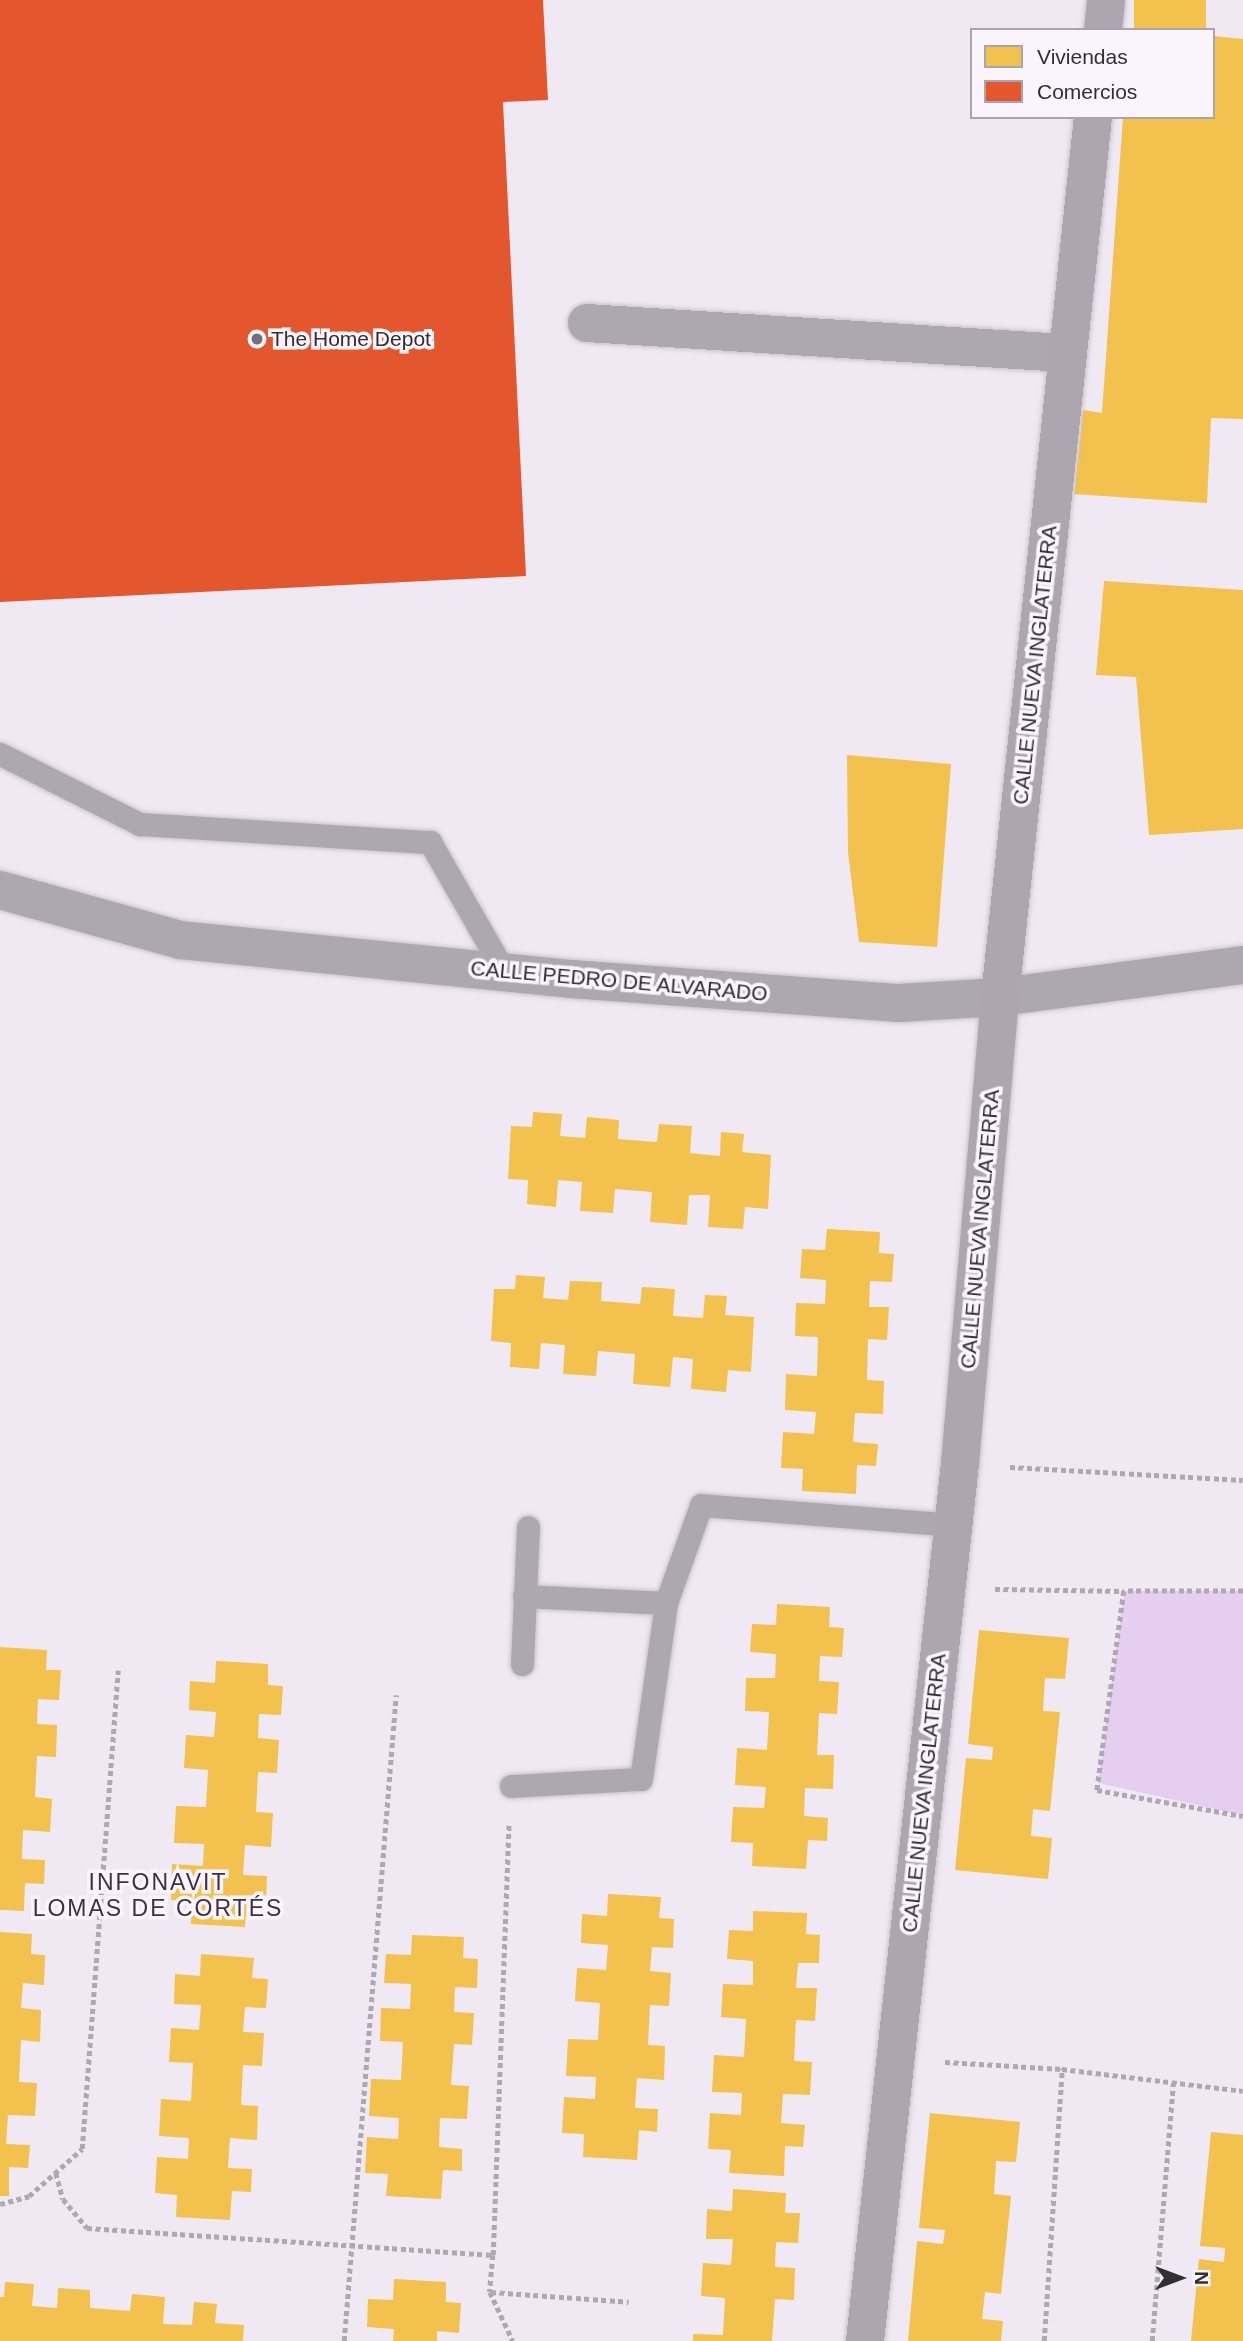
<!DOCTYPE html>
<meta charset="utf-8">
<style>
body{margin:0}
#map{position:relative;width:1243px;height:2341px;overflow:hidden;background:#f0e9f3;font-family:Arial,sans-serif}
div>[style]{position:absolute}
.green>*{inset:0;background:#e6cef1}
.homes>*{inset:0;background:#f2c14e;transform-origin:0 0}
.shops>*{inset:0;background:#e4572e}
.path>*{height:4.5px;margin-top:-2.25px;transform-origin:0;background:repeating-linear-gradient(90deg,#aea9b0 0 5px,transparent 0 8.5px)}
.roads{filter:drop-shadow(0 0 2px #c9c4cc) drop-shadow(0 0 2px #c9c4cc)}
.lane>*{height:23px;margin:-11.5px;padding:0 11.5px;transform-origin:11.5px;border-radius:11.5px;background:#ada7b0}
.street>*{height:38px;margin:-19px;padding:0 19px;transform-origin:19px;border-radius:19px;background:#ada7b0}
.secondary>*{height:38px;margin:-19px;padding:0 19px;transform-origin:19px;border-radius:19px;background:#ada6b0}
.dots>*{width:19px;height:19px;translate:-50% -50%;box-sizing:border-box;border:4px solid #faf5fd;border-radius:50%}
span{translate:-50% -50%;white-space:nowrap;text-align:center;line-height:1.15;-webkit-text-stroke:7px #faf5fd;paint-order:stroke}
.poi-label{font-size:21px;color:#322e35}
.left{translate:0 -50%;text-align:left}
.street-label{font-size:21px;color:#322e35}
.neighbourhood-label{font-size:23px;color:#3c3240;letter-spacing:2px}
.legend{position:absolute;left:970px;top:28px;width:245px;height:91px;box-sizing:border-box;background:#faf5fd;border:2px solid #aaa5ad;margin:0;padding:9px 12px;list-style:none;font-size:21px;color:#322e35}
.legend li{display:flex;align-items:center;gap:14px;height:35px}
.legend b{width:35px;border:2px solid #aaa5ad}
.north{position:absolute;left:1145px;top:2243px;width:70px;height:70px;-webkit-text-stroke:5px #faf5fd;paint-order:stroke;rotate:90deg;font-size:19px;font-weight:700;line-height:28px;text-align:center;color:#322e35}
.north::after{content:'';display:block;margin:auto;width:24px;height:32px;background:#322e35;clip-path:polygon(50% 0,100% 100%,50% 72%,0 100%)}
</style>
<div id="map">
<div class="green">
<div style="clip-path:polygon(1124px 1591px,1243px 1591px,1243px 1815px,1098px 1783px)"></div>
</div>
<div class="homes">
<div style="left:1134px;top:0;width:72px;height:30px"></div>
<div style="clip-path:polygon(1213px 36px,1243px 39px,1243px 419px,1211px 418px,1207px 503px,1074px 494px,1083px 410px,1102px 413px,1123px 117px,1213px 117px)"></div>
<div style="clip-path:polygon(1104px 581px,1243px 590px,1243px 829px,1149px 835px,1136px 677px,1096px 675px)"></div>
<div style="clip-path:polygon(847px 755px,951px 764px,937px 947px,859px 942px,848px 852px)"></div>
<div style="clip-path:polygon(533px 1112px,562px 1114px,560px 1136px,585px 1138px,587px 1117px,619px 1120px,618px 1139px,657px 1142px,659px 1124px,692px 1126px,690px 1153px,720px 1156px,721px 1132px,744px 1134px,742px 1152px,771px 1155px,768px 1209px,745px 1207px,743px 1229px,708px 1227px,710px 1195px,689px 1195px,687px 1225px,650px 1222px,652px 1192px,615px 1189px,613px 1213px,580px 1211px,582px 1182px,558px 1180px,556px 1207px,527px 1204px,528px 1180px,508px 1179px,511px 1126px,532px 1127px)"></div>
<div style="clip-path:polygon(827px 1229px,880px 1232px,879px 1253px,894px 1254px,892px 1282px,870px 1281px,869px 1307px,889px 1307px,887px 1340px,868px 1339px,867px 1380px,884px 1381px,883px 1414px,855px 1413px,853px 1442px,878px 1444px,876px 1466px,857px 1465px,856px 1494px,802px 1491px,803px 1469px,781px 1468px,783px 1432px,814px 1434px,816px 1412px,785px 1410px,786px 1374px,817px 1376px,818px 1337px,795px 1336px,796px 1303px,825px 1304px,826px 1280px,800px 1278px,802px 1249px,825px 1250px)"></div>
<div style="clip-path:polygon(516px 1275px,545px 1277px,543px 1298px,568px 1300px,570px 1281px,602px 1282px,601px 1301px,640px 1304px,642px 1287px,675px 1289px,673px 1316px,703px 1318px,705px 1295px,727px 1296px,725px 1315px,754px 1317px,751px 1372px,728px 1370px,726px 1392px,691px 1389px,693px 1359px,673px 1357px,670px 1387px,633px 1384px,635px 1354px,598px 1351px,596px 1376px,563px 1374px,565px 1345px,541px 1343px,539px 1369px,510px 1367px,511px 1343px,491px 1341px,494px 1289px,515px 1289px)"></div>
<div style="clip-path:polygon(777px 1604px,830px 1607px,829px 1627px,844px 1628px,842px 1657px,820px 1656px,819px 1681px,839px 1682px,837px 1714px,819px 1713px,817px 1755px,834px 1755px,833px 1789px,805px 1788px,804px 1816px,828px 1818px,827px 1841px,808px 1840px,806px 1869px,752px 1866px,753px 1843px,731px 1842px,733px 1807px,764px 1808px,766px 1787px,735px 1785px,737px 1748px,767px 1750px,769px 1712px,745px 1711px,746px 1678px,775px 1678px,776px 1654px,750px 1652px,752px 1624px,776px 1625px)"></div>
<div style="clip-path:polygon(979px 1630px,1069px 1638px,1065px 1679px,1045px 1678px,1043px 1711px,1060px 1712px,1050px 1811px,1033px 1809px,1031px 1836px,1052px 1838px,1048px 1879px,955px 1870px,966px 1758px,992px 1760px,993px 1747px,968px 1744px)"></div>
<div style="clip-path:polygon(0 1647px,47px 1650px,46px 1670px,61px 1670px,59px 1700px,38px 1699px,37px 1724px,57px 1725px,56px 1757px,37px 1756px,35px 1797px,52px 1799px,50px 1832px,23px 1830px,22px 1859px,45px 1860px,44px 1884px,25px 1883px,24px 1911px,0 1910px)"></div>
<div style="clip-path:polygon(216px 1661px,268px 1664px,268px 1685px,283px 1686px,281px 1715px,259px 1714px,258px 1738px,279px 1740px,277px 1773px,258px 1772px,256px 1812px,273px 1813px,271px 1847px,245px 1845px,243px 1875px,267px 1876px,266px 1899px,247px 1897px,245px 1927px,191px 1924px,192px 1901px,171px 1900px,172px 1864px,203px 1866px,204px 1844px,174px 1843px,176px 1806px,206px 1807px,208px 1770px,184px 1768px,186px 1735px,214px 1737px,216px 1712px,189px 1710px,190px 1681px,215px 1683px)"></div>
<div style="clip-path:polygon(608px 1894px,661px 1897px,659px 1918px,674px 1919px,673px 1948px,652px 1947px,650px 1971px,671px 1973px,669px 2006px,650px 2005px,648px 2045px,665px 2046px,664px 2080px,637px 2078px,635px 2108px,658px 2109px,657px 2132px,639px 2130px,637px 2160px,583px 2157px,584px 2134px,562px 2133px,564px 2097px,595px 2099px,596px 2077px,566px 2076px,568px 2039px,598px 2040px,600px 2003px,575px 2001px,577px 1968px,606px 1970px,608px 1945px,581px 1943px,582px 1914px,607px 1916px)"></div>
<div style="clip-path:polygon(753px 1911px,807px 1913px,806px 1934px,820px 1935px,819px 1963px,798px 1963px,796px 1988px,817px 1988px,815px 2021px,796px 2020px,794px 2061px,812px 2062px,810px 2095px,783px 2094px,781px 2123px,805px 2125px,803px 2147px,785px 2146px,784px 2176px,729px 2173px,731px 2150px,708px 2149px,710px 2113px,741px 2115px,742px 2093px,712px 2092px,714px 2055px,744px 2057px,746px 2019px,721px 2017px,723px 1984px,753px 1985px,753px 1961px,727px 1959px,729px 1930px,753px 1931px)"></div>
<div style="clip-path:polygon(0 1932px,32px 1934px,31px 1954px,45px 1955px,44px 1985px,23px 1983px,21px 2008px,41px 2010px,40px 2042px,21px 2040px,19px 2082px,37px 2083px,35px 2116px,8px 2115px,6px 2144px,30px 2145px,28px 2168px,9px 2167px,9px 2196px,0 2196px)"></div>
<div style="clip-path:polygon(412px 1935px,464px 1937px,463px 1958px,478px 1959px,477px 1988px,455px 1987px,454px 2012px,474px 2013px,472px 2045px,454px 2044px,451px 2085px,469px 2086px,467px 2119px,440px 2118px,439px 2147px,462px 2149px,462px 2171px,443px 2170px,441px 2199px,386px 2196px,388px 2174px,365px 2173px,367px 2137px,398px 2139px,399px 2118px,369px 2116px,371px 2079px,401px 2080px,403px 2042px,380px 2041px,381px 2008px,410px 2009px,411px 1984px,384px 1983px,386px 1954px,411px 1955px)"></div>
<div style="clip-path:polygon(201px 1954px,254px 1958px,252px 1978px,268px 1979px,266px 2008px,245px 2007px,243px 2032px,264px 2033px,262px 2066px,243px 2065px,241px 2105px,258px 2106px,257px 2140px,230px 2138px,228px 2168px,252px 2169px,251px 2192px,232px 2191px,230px 2220px,176px 2217px,177px 2195px,155px 2193px,157px 2157px,188px 2159px,189px 2138px,159px 2136px,161px 2099px,191px 2101px,193px 2063px,169px 2062px,171px 2028px,199px 2030px,201px 2005px,174px 2004px,175px 1974px,200px 1976px)"></div>
<div style="clip-path:polygon(930px 2113px,1020px 2122px,1016px 2162px,996px 2161px,994px 2194px,1011px 2196px,1001px 2294px,985px 2292px,982px 2319px,1003px 2321px,1001px 2341px,908px 2341px,917px 2241px,943px 2244px,945px 2230px,919px 2228px)"></div>
<div style="clip-path:polygon(1211px 2132px,1243px 2135px,1243px 2341px,1191px 2341px,1199px 2259px,1224px 2262px,1225px 2248px,1200px 2246px)"></div>
<div style="clip-path:polygon(733px 2189px,786px 2193px,785px 2213px,800px 2213px,798px 2243px,776px 2242px,775px 2267px,795px 2268px,794px 2300px,775px 2299px,772px 2341px,693px 2341px,693px 2334px,723px 2335px,725px 2298px,701px 2296px,703px 2263px,731px 2265px,733px 2239px,706px 2239px,707px 2209px,732px 2211px)"></div>
<div style="clip-path:polygon(394px 2279px,446px 2282px,446px 2302px,461px 2303px,459px 2333px,437px 2331px,437px 2341px,393px 2341px,394px 2329px,367px 2327px,368px 2299px,393px 2300px)"></div>
<div style="clip-path:polygon(5px 2282px,34px 2284px,32px 2306px,57px 2308px,58px 2288px,90px 2290px,90px 2308px,130px 2311px,132px 2294px,165px 2297px,163px 2324px,192px 2325px,194px 2302px,217px 2304px,215px 2323px,244px 2325px,243px 2341px,0 2341px,0 2297px,4px 2297px)"></div>
</div>
<div class="shops">
<div style="clip-path:polygon(0 0,543px 0,548px 100px,503px 102px,526px 576px,0 602px)"></div>
</div>
<div class="path">
<div style="left:1010px;top:1467px;width:233px;rotate:3.2deg"></div>
<div style="left:995px;top:1589px;width:129px;rotate:0.9deg"></div>
<div style="left:1243px;top:1591px;width:119px;rotate:180deg"></div>
<div style="left:1124px;top:1591px;width:201px;rotate:97.7deg"></div>
<div style="left:1097px;top:1790px;width:148px;rotate:10.1deg"></div>
<div style="left:945px;top:2062px;width:117px;rotate:3.4deg"></div>
<div style="left:1062px;top:2069px;width:182px;rotate:6.9deg"></div>
<div style="left:56px;top:2173px;width:27px;rotate:75deg"></div>
<div style="left:63px;top:2199px;width:38px;rotate:50deg"></div>
<div style="left:87px;top:2228px;width:407px;rotate:3.8deg"></div>
<div style="left:493px;top:2255px;width:37px;rotate:95deg"></div>
<div style="left:490px;top:2292px;width:54px;rotate:64.9deg"></div>
<div style="left:0;top:2204px;width:30px;rotate:-15deg"></div>
<div style="left:29px;top:2196px;width:71px;rotate:-41.6deg"></div>
<div style="left:82px;top:2149px;width:480px;rotate:-85.7deg"></div>
<div style="left:493px;top:2255px;width:430px;rotate:-87.9deg"></div>
<div style="left:491px;top:2292px;width:138px;rotate:4.1deg"></div>
<div style="left:344px;top:2341px;width:648px;rotate:-85.4deg"></div>
<div style="left:1044px;top:2341px;width:273px;rotate:-86.2deg"></div>
<div style="left:1152px;top:2341px;width:259px;rotate:-85.3deg"></div>
</div>
<div class="roads">
<div class="lane">
<div style="left:0;top:754px;width:157px;rotate:26.6deg"></div>
<div style="left:140px;top:824px;width:291px;rotate:3.6deg"></div>
<div style="left:430px;top:842px;width:151px;rotate:60.2deg"></div>
<div style="left:524px;top:1596px;width:142px;rotate:2.8deg"></div>
<div style="left:522px;top:1664px;width:137px;rotate:-87.5deg"></div>
<div style="left:511px;top:1786px;width:130px;rotate:-3.1deg"></div>
<div style="left:641px;top:1779px;width:178px;rotate:-81.9deg"></div>
<div style="left:666px;top:1603px;width:104px;rotate:-70.3deg"></div>
<div style="left:701px;top:1505px;width:253px;rotate:4.5deg"></div>
</div>
<div class="street">
<div style="left:587px;top:323px;width:481px;rotate:3.6deg"></div>
<div style="left:0;top:890px;width:187px;rotate:15.5deg"></div>
<div style="left:180px;top:940px;width:393px;rotate:5.7deg"></div>
<div style="left:571px;top:979px;width:329px;rotate:4.2deg"></div>
<div style="left:899px;top:1003px;width:101px;rotate:-3.4deg"></div>
<div style="left:1000px;top:997px;width:245px;rotate:-7.5deg"></div>
</div>
<div class="secondary">
<div style="left:1103px;top:30px;width:30px;rotate:-84deg"></div>
<div style="left:865px;top:2341px;width:882px;rotate:-83.82deg"></div>
<div style="left:960px;top:1464px;width:469px;rotate:-85.1deg"></div>
<div style="left:1000px;top:997px;width:885px;rotate:-83.97deg"></div>
</div>
</div>
<div class="dots">
<div style="left:257px;top:339px;background:#746f78"></div>
</div>
<div class="poi-label">
<span class="left" style="left:271px;top:339px">The Home Depot</span>
</div>
<div class="street-label">
<span style="left:1035px;top:665px;rotate:-84deg">CALLE NUEVA INGLATERRA</span>
<span style="left:619px;top:981px;rotate:5deg">CALLE PEDRO DE ALVARADO</span>
<span style="left:980px;top:1229px;rotate:-85deg">CALLE NUEVA INGLATERRA</span>
<span style="left:924px;top:1793px;rotate:-84deg">CALLE NUEVA INGLATERRA</span>
</div>
<div class="neighbourhood-label">
<span style="left:158px;top:1895px">INFONAVIT<br>LOMAS DE CORTÉS</span>
</div>
<ul class="legend">
<li><b style="height:19px;background:#f2c14e"></b>Viviendas</li>
<li><b style="height:19px;background:#e4572e"></b>Comercios</li>
</ul>
<div class="north">N</div>
</div>
